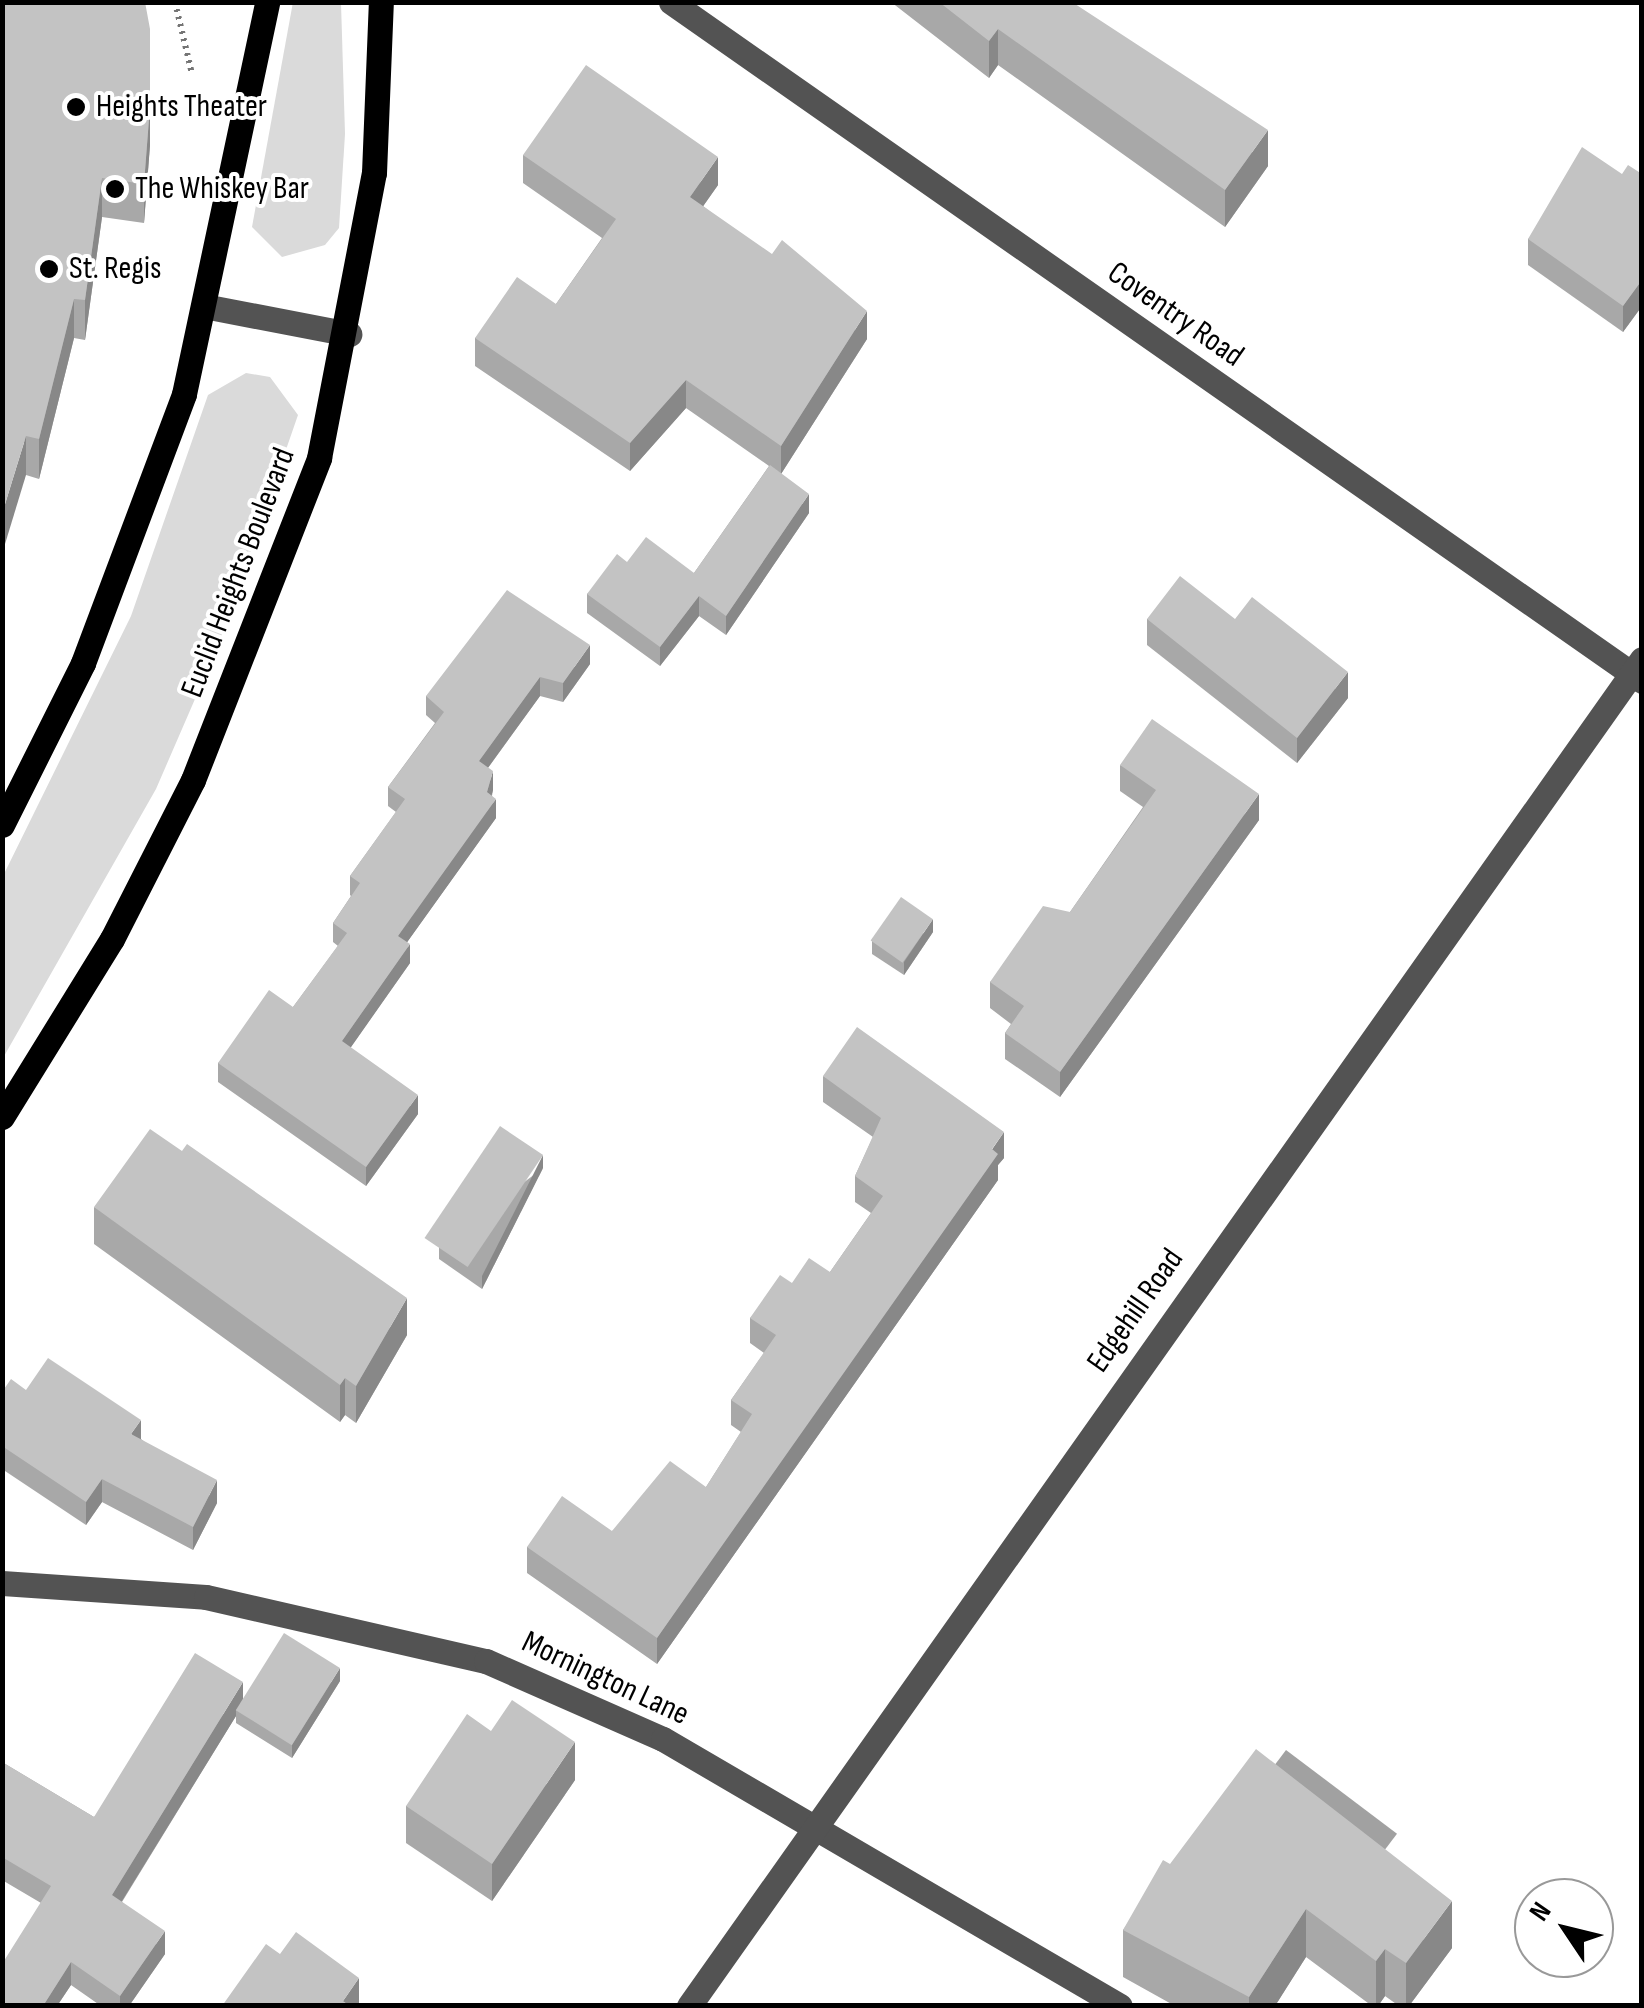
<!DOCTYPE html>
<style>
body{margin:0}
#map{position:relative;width:1644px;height:2008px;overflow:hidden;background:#fff;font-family:"Sofia Sans Condensed",sans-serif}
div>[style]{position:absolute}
.green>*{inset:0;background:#dadada}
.water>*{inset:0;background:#a1a1a1;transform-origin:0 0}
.path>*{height:6px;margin-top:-3px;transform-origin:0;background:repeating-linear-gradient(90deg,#757575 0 2.5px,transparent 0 7.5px)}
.minor>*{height:25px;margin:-12.5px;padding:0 12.5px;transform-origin:12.5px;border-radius:12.5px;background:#535353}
.major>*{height:25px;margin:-12.5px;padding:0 12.5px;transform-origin:12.5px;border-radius:12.5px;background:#000}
.wall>*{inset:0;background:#a8a8a8}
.shaded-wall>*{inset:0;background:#888}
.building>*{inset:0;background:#c3c3c3;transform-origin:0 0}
.dots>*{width:28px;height:28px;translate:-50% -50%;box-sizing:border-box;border:5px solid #fff;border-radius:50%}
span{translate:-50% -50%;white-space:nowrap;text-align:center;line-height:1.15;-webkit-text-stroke:8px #fff;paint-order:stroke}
.poi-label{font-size:32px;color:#000}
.left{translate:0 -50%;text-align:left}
.street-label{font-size:32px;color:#000}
.frame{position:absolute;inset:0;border:5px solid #000;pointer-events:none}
.north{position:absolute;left:1514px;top:1878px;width:100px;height:100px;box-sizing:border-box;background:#fff;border:2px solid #999;border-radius:50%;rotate:305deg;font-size:28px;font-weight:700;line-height:40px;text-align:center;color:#000}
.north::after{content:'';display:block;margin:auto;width:35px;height:45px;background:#000;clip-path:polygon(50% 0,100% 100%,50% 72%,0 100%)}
</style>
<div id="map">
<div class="green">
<div style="clip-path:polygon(293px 2px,341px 3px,345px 134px,339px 228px,325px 245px,282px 257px,252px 227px)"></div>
<div style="clip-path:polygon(246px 373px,270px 377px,298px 415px,218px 646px,156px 789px,3px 1058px,3px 876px,131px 616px,208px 395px)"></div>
</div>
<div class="water">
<div style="left:1286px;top:1750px;width:139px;height:45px;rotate:37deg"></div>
</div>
<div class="path">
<div style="left:175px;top:2px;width:74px;rotate:76.7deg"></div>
</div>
<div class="minor">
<div style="left:671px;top:2px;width:1185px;rotate:34.96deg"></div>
<div style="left:209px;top:307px;width:143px;rotate:10.9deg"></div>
<div style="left:2px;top:1583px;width:204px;rotate:3.9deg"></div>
<div style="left:206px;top:1597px;width:287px;rotate:12.9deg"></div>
<div style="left:486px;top:1661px;width:193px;rotate:23.8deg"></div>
<div style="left:663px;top:1739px;width:529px;rotate:30.3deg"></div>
<div style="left:689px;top:2006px;width:1650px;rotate:-54.72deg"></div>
</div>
<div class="major">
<div style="left:2px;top:825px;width:181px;rotate:-63.4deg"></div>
<div style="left:83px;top:663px;width:287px;rotate:-69.4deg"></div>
<div style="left:184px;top:394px;width:401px;rotate:-78deg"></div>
<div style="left:2px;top:1117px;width:209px;rotate:-58.3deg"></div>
<div style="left:112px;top:939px;width:178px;rotate:-63deg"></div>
<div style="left:193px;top:780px;width:346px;rotate:-68.6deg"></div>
<div style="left:319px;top:458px;width:290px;rotate:-79.1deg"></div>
<div style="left:374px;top:173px;width:171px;rotate:-87.7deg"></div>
</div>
<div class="wall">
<div style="clip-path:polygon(2px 2px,150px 29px,150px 145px,144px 223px,102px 217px,85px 340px,74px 338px,39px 479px,26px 475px)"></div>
<div style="clip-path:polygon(891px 2px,1072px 2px,1268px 166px,1225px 227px,998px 65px,989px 78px)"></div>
<div style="clip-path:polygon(523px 155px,718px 185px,703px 206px,867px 339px,781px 474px,809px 513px,726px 635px,699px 616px,660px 666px,587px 613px,587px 594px,627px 562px,694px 573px,769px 466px,686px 408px,630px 471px,475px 366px,475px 338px,556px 304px,602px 238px,523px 183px)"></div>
<div style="clip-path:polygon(1622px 174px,1642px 174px,1642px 306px,1623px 332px,1528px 265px,1528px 239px)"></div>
<div style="clip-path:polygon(1147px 619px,1235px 619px,1348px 698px,1297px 763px,1147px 645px)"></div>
<div style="clip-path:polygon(590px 664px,563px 702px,540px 696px,488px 768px,493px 790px,492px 796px,496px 818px,407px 942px,410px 963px,350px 1048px,418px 1114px,366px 1186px,218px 1082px,218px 1063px,293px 1007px,338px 946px,333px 942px,333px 923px,351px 896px,350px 895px,350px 876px,396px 812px,388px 806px,388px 787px,435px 723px,426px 715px,426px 696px)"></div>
<div style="clip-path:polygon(1120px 765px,1259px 820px,1060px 1097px,1005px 1059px,1005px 1033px,1011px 1024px,990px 1008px,990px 982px,1070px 912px,1143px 807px,1120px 791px)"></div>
<div style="clip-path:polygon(933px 932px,904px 975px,872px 954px,872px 941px)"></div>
<div style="clip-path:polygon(823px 1076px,1004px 1158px,998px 1165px,998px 1180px,657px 1664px,527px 1573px,527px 1547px,612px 1531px,706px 1487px,741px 1432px,731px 1425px,731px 1400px,764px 1353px,750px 1343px,750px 1318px,792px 1283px,830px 1272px,871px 1213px,855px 1202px,855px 1176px,873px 1137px,823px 1102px)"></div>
<div style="clip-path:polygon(543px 1168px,482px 1289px,439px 1259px,439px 1246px)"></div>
<div style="clip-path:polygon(94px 1207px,407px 1335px,356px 1423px,345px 1415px,340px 1422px,94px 1244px)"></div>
<div style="clip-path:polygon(26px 1390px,141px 1439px,217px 1503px,193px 1550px,102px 1502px,86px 1525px,2px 1469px,2px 1392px)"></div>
<div style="clip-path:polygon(340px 1681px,292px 1758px,236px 1723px,236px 1716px,122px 1902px,165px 1954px,129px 2006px,101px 2006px,71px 1985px,57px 2006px,2px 2006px,41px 1903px,2px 1880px,2px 1762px,94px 1817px,243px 1699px)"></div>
<div style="clip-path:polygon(575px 1780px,492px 1901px,406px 1843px,406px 1806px)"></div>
<div style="clip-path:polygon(1170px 1864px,1452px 1948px,1409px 2006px,1399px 2006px,1385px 1996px,1378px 2006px,1372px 2006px,1306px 1957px,1275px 2006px,1175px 2006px,1123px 1977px,1123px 1930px)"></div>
</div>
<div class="shaded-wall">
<div style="clip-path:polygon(998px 29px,998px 65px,989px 78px,989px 41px)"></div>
<div style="clip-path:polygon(150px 106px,150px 145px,144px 223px,144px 184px)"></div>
<div style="clip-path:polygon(1268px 130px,1268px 166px,1225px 227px,1225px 190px)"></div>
<div style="clip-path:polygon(718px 157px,718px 185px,690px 225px,690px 197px)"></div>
<div style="clip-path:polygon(102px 178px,102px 217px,85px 340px,85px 300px)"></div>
<div style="clip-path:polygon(1642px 280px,1642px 306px,1623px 332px,1623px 306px)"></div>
<div style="clip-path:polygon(74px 299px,74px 338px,39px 479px,39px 439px)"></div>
<div style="clip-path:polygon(867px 311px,867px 339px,781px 474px,781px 446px)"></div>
<div style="clip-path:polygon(686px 380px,686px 408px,630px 471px,630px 443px)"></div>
<div style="clip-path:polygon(26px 436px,26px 475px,2px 554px,2px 514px)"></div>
<div style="clip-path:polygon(809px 494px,809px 513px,726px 635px,726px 616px)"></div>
<div style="clip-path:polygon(699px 596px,699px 616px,660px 666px,660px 647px)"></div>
<div style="clip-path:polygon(590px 645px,590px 664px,563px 702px,563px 683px)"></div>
<div style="clip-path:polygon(1348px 672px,1348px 698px,1297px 763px,1297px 738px)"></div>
<div style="clip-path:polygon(540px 677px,540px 696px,479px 780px,479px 761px)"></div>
<div style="clip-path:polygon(493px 771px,493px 790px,487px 811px,496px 799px,496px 818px,398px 955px,398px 936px,487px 792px)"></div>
<div style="clip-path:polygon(1259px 794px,1259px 820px,1060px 1097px,1060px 1072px)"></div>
<div style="clip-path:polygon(933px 919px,933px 932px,904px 975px,904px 962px)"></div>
<div style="clip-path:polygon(410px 944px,410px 963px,342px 1060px,342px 1041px)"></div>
<div style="clip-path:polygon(418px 1095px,418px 1114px,366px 1186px,366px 1167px)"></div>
<div style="clip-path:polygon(1004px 1132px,1004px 1158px,998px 1165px,998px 1180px,657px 1664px,657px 1638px)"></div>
<div style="clip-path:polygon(543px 1155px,543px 1168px,482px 1289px,482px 1276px)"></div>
<div style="clip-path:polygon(407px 1298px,407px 1335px,356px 1423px,356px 1386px)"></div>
<div style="clip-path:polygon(345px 1378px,345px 1415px,340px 1422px,340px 1385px)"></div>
<div style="clip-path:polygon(141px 1420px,141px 1443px,131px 1434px)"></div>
<div style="clip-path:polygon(102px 1479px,102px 1502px,86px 1525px,86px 1502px)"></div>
<div style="clip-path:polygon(217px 1480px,217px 1503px,193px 1550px,193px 1527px)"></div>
<div style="clip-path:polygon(340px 1668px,340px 1681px,292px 1758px,292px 1745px)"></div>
<div style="clip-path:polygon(243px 1682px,243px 1704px,236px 1710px,236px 1716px,112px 1917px,112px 1895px)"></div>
<div style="clip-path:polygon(575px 1742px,575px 1780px,492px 1901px,492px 1864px)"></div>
<div style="clip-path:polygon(1452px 1901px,1452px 1948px,1409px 2006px,1406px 2006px,1406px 1963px)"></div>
<div style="clip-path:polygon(1306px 1909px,1306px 1957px,1275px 2006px,1249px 2006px,1249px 1997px)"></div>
<div style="clip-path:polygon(165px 1931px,165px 1954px,129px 2006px,120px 2006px,120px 1996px)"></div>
<div style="clip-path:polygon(1385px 1949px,1385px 1996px,1378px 2006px,1376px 2006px,1376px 1961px)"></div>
<div style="clip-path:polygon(71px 1962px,71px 1985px,57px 2006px,43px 2006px)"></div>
<div style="clip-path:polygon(359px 1978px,359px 2006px,343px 2006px,343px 2001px)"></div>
</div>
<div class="building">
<div style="clip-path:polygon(2px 2px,145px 2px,150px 29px,150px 106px,144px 184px,102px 178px,85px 300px,74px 299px,39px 439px,26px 436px,2px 514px)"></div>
<div style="clip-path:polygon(939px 2px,1072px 2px,1268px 130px,1225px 190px,998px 29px,989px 41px)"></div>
<div style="clip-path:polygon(586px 65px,718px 157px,690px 197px,772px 254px,782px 240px,867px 311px,781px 446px,686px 380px,630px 443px,475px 338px,517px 277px,556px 304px,616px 219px,523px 155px)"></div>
<div style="clip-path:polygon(1582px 147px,1622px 174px,1628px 165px,1642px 174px,1642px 280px,1623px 306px,1528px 239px)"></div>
<div style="clip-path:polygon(770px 465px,809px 494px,726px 616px,699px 596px,660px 647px,587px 594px,617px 554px,627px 562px,646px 537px,694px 573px)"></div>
<div style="clip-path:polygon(1180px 576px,1235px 619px,1252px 597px,1348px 672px,1297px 738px,1147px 619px)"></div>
<div style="clip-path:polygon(507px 590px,590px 645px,563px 683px,540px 677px,479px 761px,493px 771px,487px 792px,496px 799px,398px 936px,410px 944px,342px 1041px,418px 1095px,366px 1167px,218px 1063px,269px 990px,293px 1007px,347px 933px,333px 923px,360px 883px,350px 876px,405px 799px,388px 787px,444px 712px,426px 696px)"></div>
<div style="clip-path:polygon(1152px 719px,1259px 794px,1060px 1072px,1005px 1033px,1024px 1006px,990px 982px,1043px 906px,1070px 912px,1156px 790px,1120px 765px)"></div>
<div style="left:901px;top:897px;width:39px;height:53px;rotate:35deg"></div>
<div style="clip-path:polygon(857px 1027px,1004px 1132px,992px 1149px,998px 1154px,657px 1638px,527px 1547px,562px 1496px,612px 1531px,670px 1461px,706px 1487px,752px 1414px,731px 1400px,776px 1335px,750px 1318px,780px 1275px,792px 1283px,809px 1258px,830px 1272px,883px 1196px,855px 1176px,881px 1118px,823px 1076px)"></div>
<div style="left:500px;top:1126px;width:52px;height:135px;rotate:34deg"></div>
<div style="clip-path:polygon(150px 1129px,182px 1151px,187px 1144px,407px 1298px,356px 1386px,345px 1378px,340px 1385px,94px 1207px)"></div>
<div style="clip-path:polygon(48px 1358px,141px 1420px,131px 1434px,217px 1480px,193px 1527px,102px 1479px,86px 1502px,2px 1446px,2px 1392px,11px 1379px,26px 1390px)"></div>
<div style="left:284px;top:1633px;width:66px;height:91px;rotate:32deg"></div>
<div style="clip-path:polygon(195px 1653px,243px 1682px,112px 1895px,165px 1931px,120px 1996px,71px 1962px,43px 2006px,2px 2006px,2px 1964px,51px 1886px,2px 1857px,2px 1762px,94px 1817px)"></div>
<div style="clip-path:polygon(512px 1700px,575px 1742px,492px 1864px,406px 1806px,467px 1714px,491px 1731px)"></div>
<div style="clip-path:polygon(1256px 1749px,1452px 1901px,1406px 1963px,1385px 1949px,1376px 1961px,1306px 1909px,1249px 1997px,1123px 1930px,1163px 1860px,1170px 1864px)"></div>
<div style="clip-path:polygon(296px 1932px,359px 1978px,343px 2001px,350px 2006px,222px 2006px,266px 1944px,280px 1954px)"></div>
</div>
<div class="dots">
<div style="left:76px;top:107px;background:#000"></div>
<div style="left:115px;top:189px;background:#000"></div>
<div style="left:49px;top:269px;background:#000"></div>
</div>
<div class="poi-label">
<span class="left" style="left:96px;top:107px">Heights Theater</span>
<span class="left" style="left:135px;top:189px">The Whiskey Bar</span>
<span class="left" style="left:69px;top:269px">St. Regis</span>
</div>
<div class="street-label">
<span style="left:1175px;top:315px;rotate:35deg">Coventry Road</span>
<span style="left:239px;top:573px;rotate:-69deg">Euclid Heights Boulevard</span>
<span style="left:1136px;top:1311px;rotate:-55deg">Edgehill Road</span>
<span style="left:605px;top:1679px;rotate:25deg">Mornington Lane</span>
</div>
<div class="frame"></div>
<div class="north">N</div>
</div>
